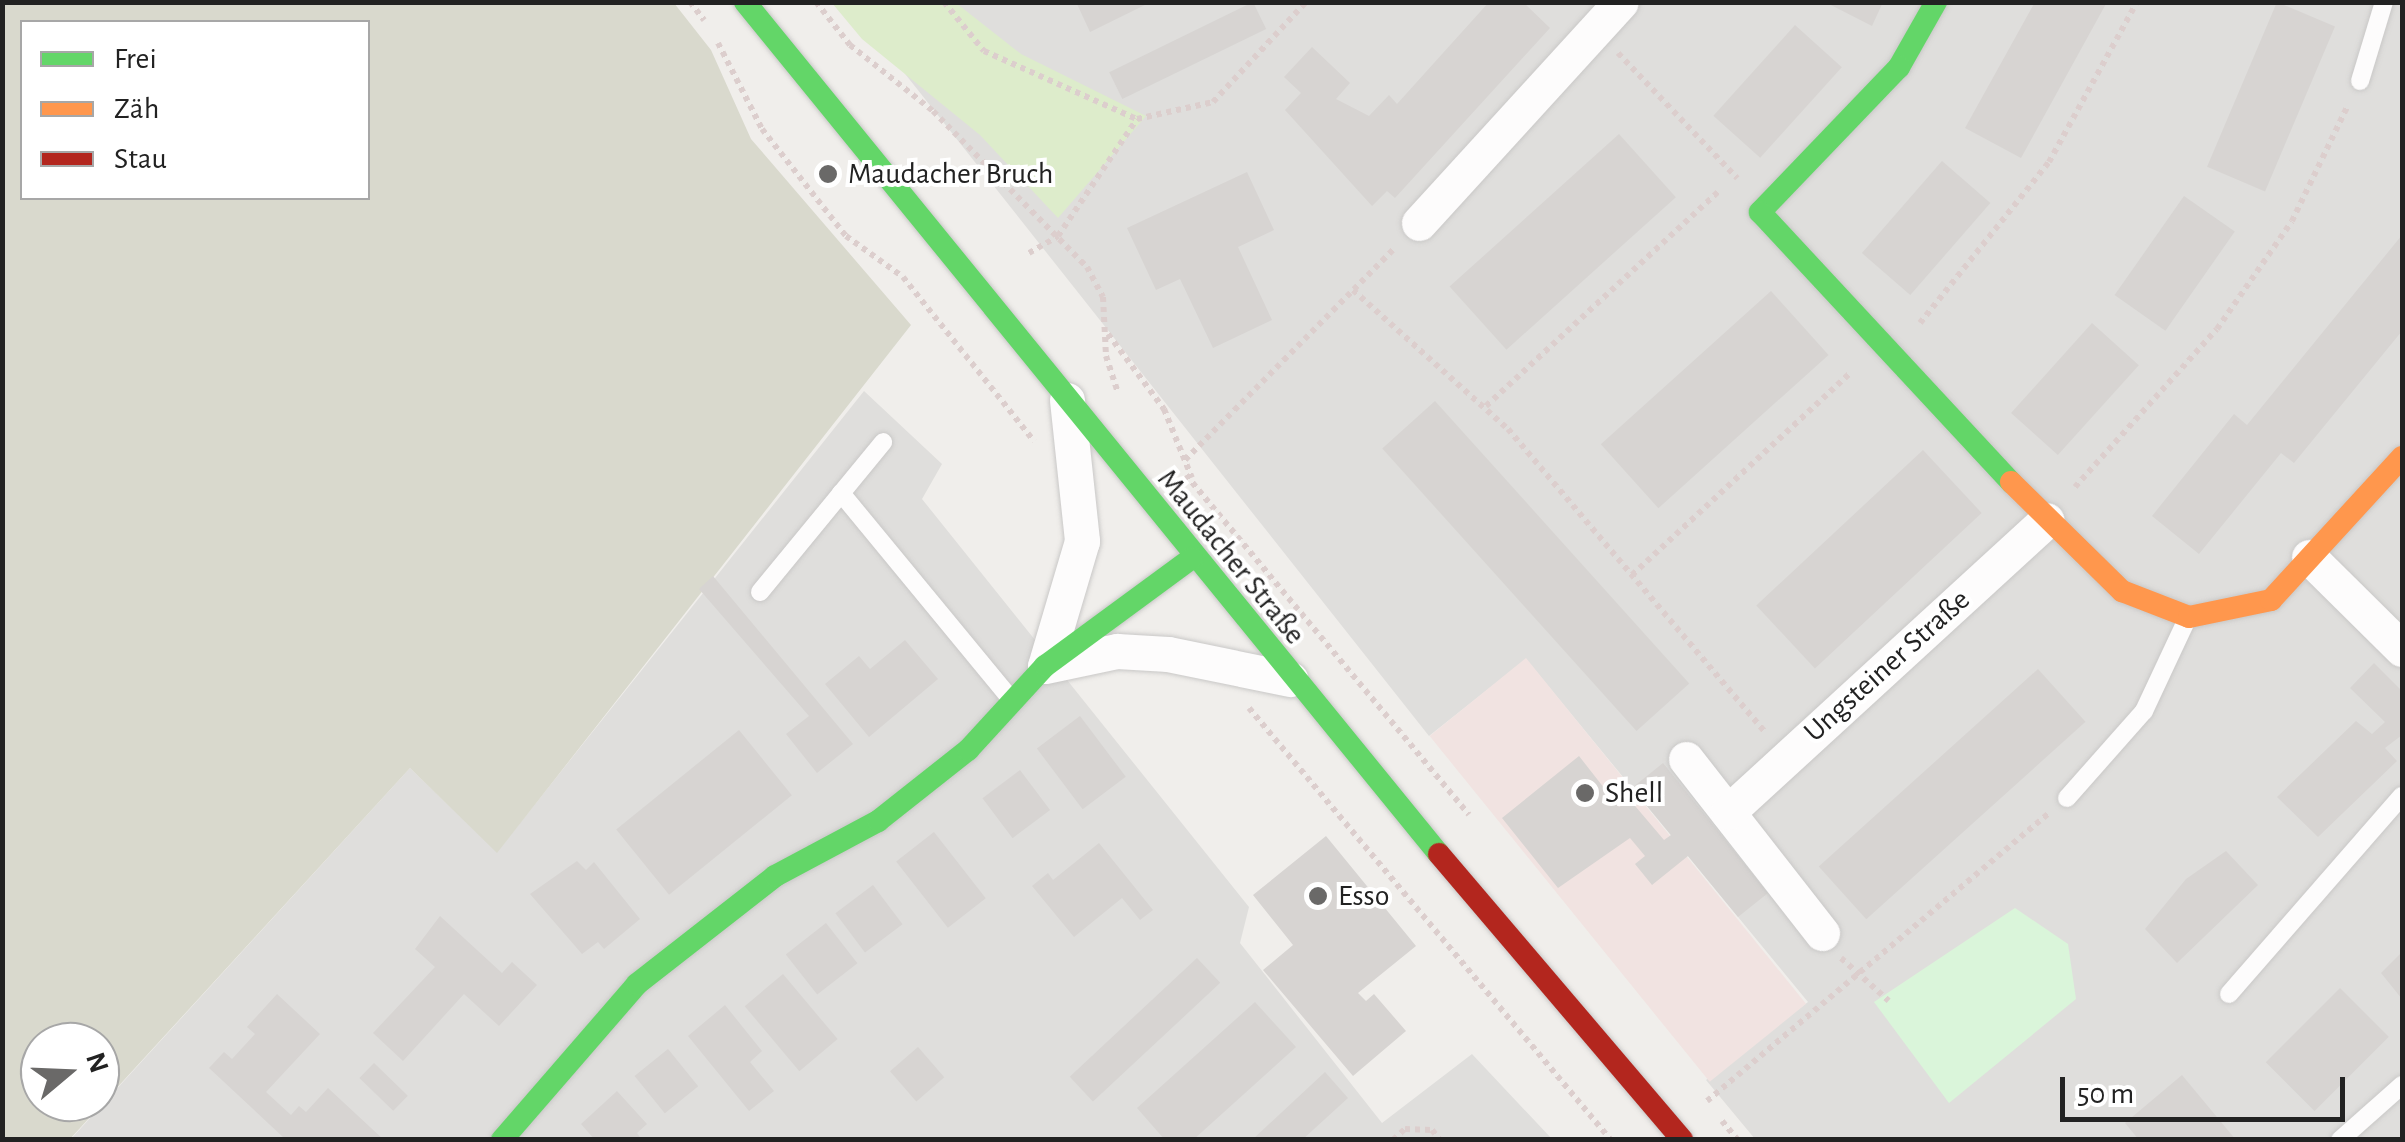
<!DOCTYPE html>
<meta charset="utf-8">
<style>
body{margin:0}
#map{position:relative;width:2405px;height:1142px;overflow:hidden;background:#f0eeeb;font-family:"Alegreya Sans",sans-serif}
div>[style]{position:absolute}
.residential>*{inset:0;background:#dfdedc}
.commercial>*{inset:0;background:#f1e3e1;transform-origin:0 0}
.construction>*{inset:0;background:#d9d9cd}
.grass>*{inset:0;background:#ddeccb}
.park>*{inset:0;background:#daf5da}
.building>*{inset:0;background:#d7d4d2;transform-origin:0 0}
.path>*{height:6px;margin-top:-3px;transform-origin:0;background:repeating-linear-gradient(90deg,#dccecd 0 5px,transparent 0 10px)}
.roads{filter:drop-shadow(0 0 2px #c9c8c7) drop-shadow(0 0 2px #c9c8c7)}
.lane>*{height:18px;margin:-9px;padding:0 9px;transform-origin:9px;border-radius:9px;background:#fdfcfc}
.street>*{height:35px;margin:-17.5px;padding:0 17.5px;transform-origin:17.5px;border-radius:17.5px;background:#fdfcfc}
.fast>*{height:22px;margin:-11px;padding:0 11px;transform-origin:11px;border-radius:11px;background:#63d668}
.slow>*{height:22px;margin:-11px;padding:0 11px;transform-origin:11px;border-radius:11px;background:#ff974d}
.jam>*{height:22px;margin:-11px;padding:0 11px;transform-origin:11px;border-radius:11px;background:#b3261e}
.dots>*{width:28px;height:28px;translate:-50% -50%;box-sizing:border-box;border:5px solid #fff;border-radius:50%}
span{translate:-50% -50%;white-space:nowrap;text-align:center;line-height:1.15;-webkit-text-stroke:8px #fff;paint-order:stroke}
.poi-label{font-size:30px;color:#222}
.left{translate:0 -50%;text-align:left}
.street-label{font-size:30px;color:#222}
.frame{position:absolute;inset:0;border:5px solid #222;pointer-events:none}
.legend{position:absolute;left:20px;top:20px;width:350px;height:180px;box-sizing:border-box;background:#fff;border:2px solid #a7a7a7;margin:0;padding:12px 18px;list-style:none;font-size:30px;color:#222}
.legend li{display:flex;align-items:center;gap:20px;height:50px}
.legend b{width:50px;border:2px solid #a7a7a7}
.north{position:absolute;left:20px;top:1022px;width:100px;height:100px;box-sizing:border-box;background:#fff;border:2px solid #a7a7a7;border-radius:50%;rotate:71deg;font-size:28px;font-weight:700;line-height:40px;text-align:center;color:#222}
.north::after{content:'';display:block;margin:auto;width:35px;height:45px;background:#6a6968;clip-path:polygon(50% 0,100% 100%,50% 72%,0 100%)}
.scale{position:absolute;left:2060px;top:1077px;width:285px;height:45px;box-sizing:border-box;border:5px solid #222;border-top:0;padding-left:12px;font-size:30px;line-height:35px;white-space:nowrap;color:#222;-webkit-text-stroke:8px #fff;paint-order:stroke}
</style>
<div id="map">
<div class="residential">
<div style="clip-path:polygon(849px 3px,2402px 3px,2402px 1139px,1755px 1139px,1706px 1080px,1808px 1002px,1526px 659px,1429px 736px)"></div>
<div style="clip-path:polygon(864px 391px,942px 464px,922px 499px,1249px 907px,1240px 943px,1382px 1123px,1472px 1054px,1552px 1139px,70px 1140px,410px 768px,497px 852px)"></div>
</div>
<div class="commercial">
<div style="left:1526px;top:658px;width:445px;height:124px;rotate:51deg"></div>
</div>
<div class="construction">
<div style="clip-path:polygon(evenodd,2px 3px,674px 3px,711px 50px,751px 139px,911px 325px,497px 853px,410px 768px,70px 1139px,3px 1139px,2px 3px,22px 22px,368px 22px,368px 198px,22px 198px,22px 22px,2px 3px,40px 1042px,100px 1042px,100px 1102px,40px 1102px,40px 1042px)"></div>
</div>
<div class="grass">
<div style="clip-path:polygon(832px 3px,956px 3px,1021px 54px,1146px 116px,1058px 218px,980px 135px,862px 39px)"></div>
</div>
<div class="park">
<div style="clip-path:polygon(2015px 908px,2068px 944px,2076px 999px,1949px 1103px,1874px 1002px)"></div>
</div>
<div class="building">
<div style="clip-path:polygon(1151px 2px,1090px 32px,1077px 4px,1080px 2px)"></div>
<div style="left:1253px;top:2px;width:30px;height:160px;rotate:64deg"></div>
<div style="clip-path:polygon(1489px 2px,1523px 2px,1550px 28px,1395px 198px,1387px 191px,1372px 206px,1285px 110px,1301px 93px,1284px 77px,1312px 47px,1350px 83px,1336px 99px,1369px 116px,1389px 95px,1397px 104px)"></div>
<div style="clip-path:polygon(1825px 2px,1883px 2px,1872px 26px)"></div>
<div style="clip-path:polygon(2035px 2px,2107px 2px,2021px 158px,1965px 128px)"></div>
<div style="left:2277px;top:2px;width:63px;height:179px;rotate:23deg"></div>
<div style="left:1795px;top:25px;width:63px;height:122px;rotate:42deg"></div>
<div style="left:1619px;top:134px;width:85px;height:228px;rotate:48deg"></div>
<div style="left:1942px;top:161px;width:64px;height:122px;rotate:41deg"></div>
<div style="clip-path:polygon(1247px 172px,1274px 230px,1238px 247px,1272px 320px,1213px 348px,1180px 279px,1156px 290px,1127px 228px)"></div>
<div style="left:2184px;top:196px;width:62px;height:121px;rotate:35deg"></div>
<div style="clip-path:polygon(2402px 235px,2402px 331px,2294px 463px,2281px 453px,2199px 554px,2152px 516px,2234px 414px,2247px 425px)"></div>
<div style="left:1771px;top:291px;width:86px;height:229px;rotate:48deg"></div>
<div style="left:2092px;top:323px;width:63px;height:121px;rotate:42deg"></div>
<div style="left:1435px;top:401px;width:380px;height:71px;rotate:48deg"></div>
<div style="left:1923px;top:450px;width:86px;height:228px;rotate:47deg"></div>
<div style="clip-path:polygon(713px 576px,853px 744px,817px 773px,786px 734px,809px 716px,699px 589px)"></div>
<div style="clip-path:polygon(905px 640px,938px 679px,869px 737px,825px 684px,859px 656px,870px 669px)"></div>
<div style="clip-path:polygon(2374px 663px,2402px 691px,2402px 735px,2385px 748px,2397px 761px,2318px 837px,2277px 797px,2356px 721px,2372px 734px,2385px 722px,2350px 688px)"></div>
<div style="left:2038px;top:669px;width:71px;height:295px;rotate:48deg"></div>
<div style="left:1080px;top:716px;width:76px;height:54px;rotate:53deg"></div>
<div style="left:739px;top:730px;width:84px;height:158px;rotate:51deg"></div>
<div style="clip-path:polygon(1579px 756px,1619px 807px,1630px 800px,1664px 840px,1671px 835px,1632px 788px,1663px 763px,1768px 893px,1738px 917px,1688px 856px,1652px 885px,1635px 864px,1645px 856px,1630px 838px,1558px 888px,1502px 818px)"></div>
<div style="left:1020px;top:770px;width:50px;height:47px;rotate:53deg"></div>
<div style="left:934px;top:832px;width:84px;height:48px;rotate:52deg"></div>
<div style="clip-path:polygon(1326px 836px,1416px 946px,1358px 993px,1366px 1001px,1374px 994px,1406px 1031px,1353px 1076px,1263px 970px,1293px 945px,1253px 895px)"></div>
<div style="clip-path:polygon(1099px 843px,1153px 910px,1140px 920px,1122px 898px,1074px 937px,1032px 886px,1048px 873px,1053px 880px)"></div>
<div style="clip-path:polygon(2226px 851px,2258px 885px,2177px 963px,2145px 929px,2186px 879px)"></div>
<div style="clip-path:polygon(577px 861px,586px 870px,594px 862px,640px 919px,604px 949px,598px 942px,582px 954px,530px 894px)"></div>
<div style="left:873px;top:885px;width:49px;height:47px;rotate:53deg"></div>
<div style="clip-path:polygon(440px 916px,502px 973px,512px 962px,537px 985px,499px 1026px,464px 994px,403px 1061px,373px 1033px,435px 967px,415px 949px)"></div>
<div style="left:826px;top:923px;width:51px;height:51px;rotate:52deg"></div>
<div style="clip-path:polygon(2402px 952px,2402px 999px,2381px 973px)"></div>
<div style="left:1197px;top:958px;width:34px;height:174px;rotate:47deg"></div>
<div style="left:783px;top:974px;width:85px;height:50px;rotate:50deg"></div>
<div style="left:2340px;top:988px;width:69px;height:105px;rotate:45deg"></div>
<div style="clip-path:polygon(277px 994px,320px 1034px,266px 1092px,291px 1115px,299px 1106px,306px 1112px,328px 1088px,384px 1140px,284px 1138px,209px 1068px,224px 1052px,232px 1059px,255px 1034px,247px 1027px)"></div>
<div style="clip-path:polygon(1255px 1002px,1296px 1047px,1193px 1140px,1165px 1140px,1137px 1108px)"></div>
<div style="clip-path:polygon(725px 1005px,762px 1051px,750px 1062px,774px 1091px,749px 1111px,688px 1036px)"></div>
<div style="left:918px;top:1047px;width:40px;height:37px;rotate:49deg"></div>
<div style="left:668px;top:1049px;width:48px;height:43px;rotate:51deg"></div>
<div style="left:374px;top:1063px;width:47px;height:21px;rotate:44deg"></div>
<div style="clip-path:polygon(1325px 1072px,1348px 1098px,1302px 1140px,1252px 1140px)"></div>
<div style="clip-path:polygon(2182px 1075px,2236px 1140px,2139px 1140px,2125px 1123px)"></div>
<div style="clip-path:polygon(617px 1091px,647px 1124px,637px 1133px,642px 1140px,595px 1140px,581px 1124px)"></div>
</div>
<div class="path">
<div style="left:690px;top:2px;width:23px;rotate:52deg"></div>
<div style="left:816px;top:2px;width:55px;rotate:51.7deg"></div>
<div style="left:850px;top:45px;width:106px;rotate:38.5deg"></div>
<div style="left:933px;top:111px;width:219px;rotate:45.4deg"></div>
<div style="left:1087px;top:267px;width:34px;rotate:62deg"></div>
<div style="left:1103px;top:297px;width:59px;rotate:87.1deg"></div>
<div style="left:1106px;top:356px;width:38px;rotate:72deg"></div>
<div style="left:944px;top:2px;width:63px;rotate:50.8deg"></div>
<div style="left:984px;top:51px;width:167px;rotate:24deg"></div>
<div style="left:718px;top:43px;width:97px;rotate:62.9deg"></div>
<div style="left:762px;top:129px;width:136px;rotate:51.9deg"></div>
<div style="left:846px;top:236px;width:70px;rotate:35.7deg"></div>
<div style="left:903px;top:277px;width:210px;rotate:51.4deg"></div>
<div style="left:1618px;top:53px;width:173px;rotate:46.4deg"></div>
<div style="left:1029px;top:253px;width:34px;rotate:-30deg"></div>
<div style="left:1058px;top:236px;width:141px;rotate:-56deg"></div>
<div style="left:1137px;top:119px;width:78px;rotate:-12.6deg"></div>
<div style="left:1213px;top:102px;width:137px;rotate:-47.1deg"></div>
<div style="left:1353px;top:290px;width:208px;rotate:41.9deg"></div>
<div style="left:1508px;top:429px;width:396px;rotate:49.7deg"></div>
<div style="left:1920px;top:323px;width:206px;rotate:-51.3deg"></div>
<div style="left:2049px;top:162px;width:183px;rotate:-61.2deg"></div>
<div style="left:1108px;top:334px;width:94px;rotate:53.3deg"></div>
<div style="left:1164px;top:409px;width:74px;rotate:67.9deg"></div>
<div style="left:1486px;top:406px;width:318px;rotate:-42.7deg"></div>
<div style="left:1185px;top:460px;width:298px;rotate:-45.3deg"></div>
<div style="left:1186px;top:475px;width:442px;rotate:50.2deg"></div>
<div style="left:2075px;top:487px;width:212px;rotate:-48.1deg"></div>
<div style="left:2217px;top:329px;width:131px;rotate:-55.2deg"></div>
<div style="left:2292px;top:221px;width:129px;rotate:-64.2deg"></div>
<div style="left:1632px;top:575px;width:297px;rotate:-42.8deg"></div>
<div style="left:1249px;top:708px;width:564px;rotate:50.04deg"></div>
<div style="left:1841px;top:958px;width:64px;rotate:41.9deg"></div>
<div style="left:1707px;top:1101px;width:446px;rotate:-40.1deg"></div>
<div style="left:1722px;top:1121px;width:25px;rotate:50deg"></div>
<div style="left:1393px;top:1140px;width:16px;rotate:-43deg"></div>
<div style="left:1405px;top:1129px;width:27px;rotate:2deg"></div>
<div style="left:1432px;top:1130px;width:13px;rotate:51deg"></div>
</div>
<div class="roads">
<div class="lane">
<div style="left:2360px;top:81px;width:83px;rotate:-73.1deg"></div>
<div style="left:841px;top:493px;width:264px;rotate:50.5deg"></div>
<div style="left:760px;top:592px;width:194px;rotate:-50.6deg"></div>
<div style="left:2067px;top:798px;width:116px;rotate:-48.5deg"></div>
<div style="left:2144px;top:711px;width:104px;rotate:-64.9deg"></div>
<div style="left:2229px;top:994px;width:263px;rotate:-48.9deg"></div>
<div style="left:2340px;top:1140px;width:83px;rotate:-41.6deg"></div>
</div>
<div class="street">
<div style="left:1419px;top:223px;width:299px;rotate:-47.6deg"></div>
<div style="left:1067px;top:400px;width:142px;rotate:83.9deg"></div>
<div style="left:1082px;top:541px;width:130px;rotate:106.5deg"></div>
<div style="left:1045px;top:666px;width:74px;rotate:-11.8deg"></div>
<div style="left:1117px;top:651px;width:51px;rotate:3.4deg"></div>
<div style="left:1168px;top:654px;width:125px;rotate:11.6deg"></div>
<div style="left:2309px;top:557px;width:131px;rotate:44.7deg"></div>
<div style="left:1686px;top:759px;width:221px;rotate:52deg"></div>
<div style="left:1728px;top:812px;width:432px;rotate:-42.5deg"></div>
</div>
<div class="fast">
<div style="left:745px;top:2px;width:1099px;rotate:50.84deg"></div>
<div style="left:1936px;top:2px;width:75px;rotate:119.6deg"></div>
<div style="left:1899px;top:67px;width:201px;rotate:133.8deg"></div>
<div style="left:1760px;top:212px;width:369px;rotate:47.1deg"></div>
<div style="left:502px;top:1140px;width:206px;rotate:-49.1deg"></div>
<div style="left:637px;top:984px;width:175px;rotate:-38deg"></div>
<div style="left:775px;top:876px;width:117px;rotate:-28.1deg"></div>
<div style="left:878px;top:821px;width:115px;rotate:-38.3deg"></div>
<div style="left:968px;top:750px;width:114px;rotate:-47.5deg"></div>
<div style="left:1045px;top:666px;width:182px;rotate:-36.3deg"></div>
</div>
<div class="slow">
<div style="left:2011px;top:482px;width:156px;rotate:44.5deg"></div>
<div style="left:2122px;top:591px;width:72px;rotate:21.2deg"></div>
<div style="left:2189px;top:617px;width:84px;rotate:-11.7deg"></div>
<div style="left:2271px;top:600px;width:194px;rotate:-47.5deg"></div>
</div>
<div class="jam">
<div style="left:1439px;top:854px;width:375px;rotate:49.6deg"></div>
</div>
</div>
<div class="dots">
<div style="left:828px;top:174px;background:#6a6968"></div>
<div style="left:1585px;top:793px;background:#6a6968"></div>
<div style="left:1318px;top:896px;background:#6a6968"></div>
</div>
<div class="poi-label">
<span class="left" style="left:848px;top:174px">Maudacher Bruch</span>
<span class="left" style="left:1605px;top:793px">Shell</span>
<span class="left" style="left:1338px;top:896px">Esso</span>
</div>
<div class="street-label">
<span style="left:1231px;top:557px;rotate:51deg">Maudacher Straße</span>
<span style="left:1887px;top:666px;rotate:-42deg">Ungsteiner Straße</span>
</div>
<div class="frame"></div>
<ul class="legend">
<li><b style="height:12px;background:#63d668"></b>Frei</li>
<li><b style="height:12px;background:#ff974d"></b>Zäh</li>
<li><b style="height:12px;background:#b3261e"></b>Stau</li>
</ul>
<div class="north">N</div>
<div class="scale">50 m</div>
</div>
